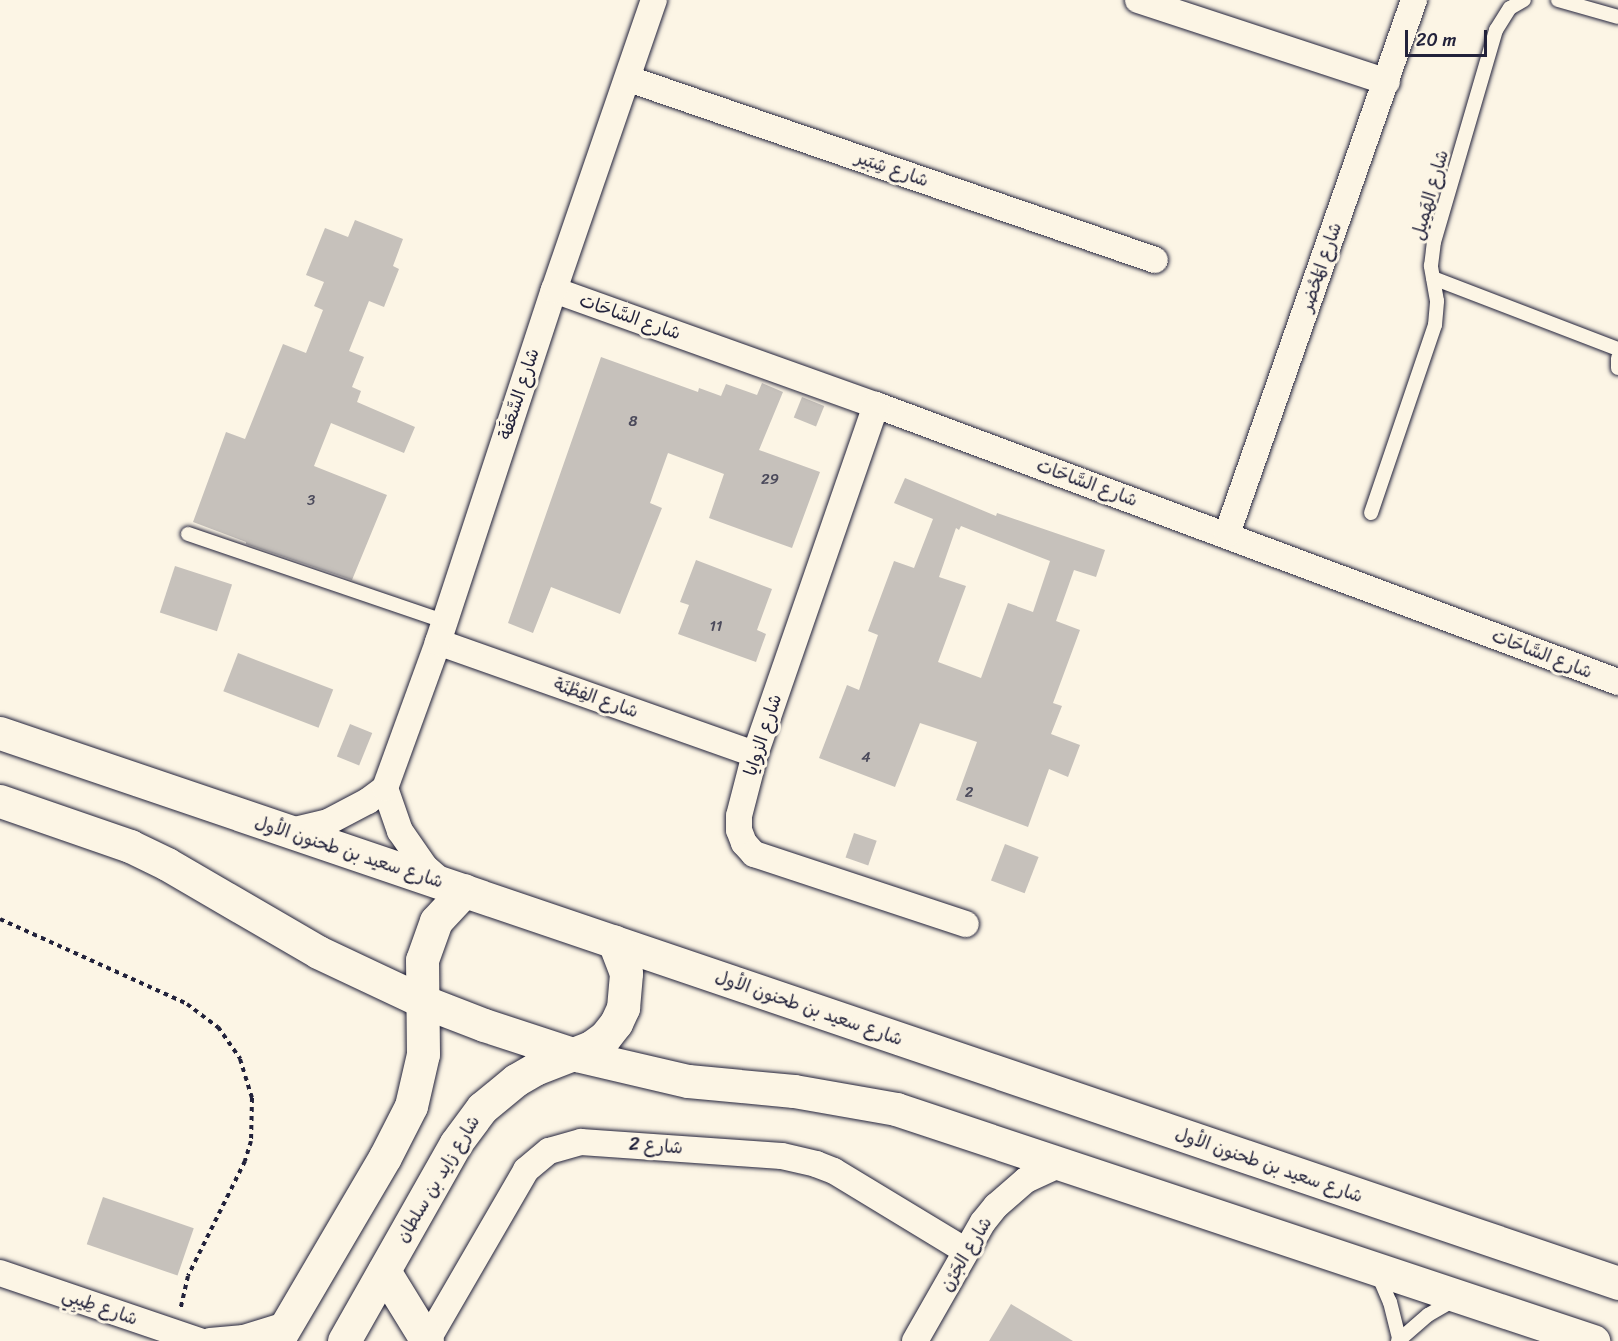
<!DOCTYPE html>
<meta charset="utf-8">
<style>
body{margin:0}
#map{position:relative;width:1618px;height:1341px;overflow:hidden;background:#fcf5e5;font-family:Sriracha,"Playpen Sans Arabic",sans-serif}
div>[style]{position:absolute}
.building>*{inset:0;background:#c6c1bb;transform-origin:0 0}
.path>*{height:4px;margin-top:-2px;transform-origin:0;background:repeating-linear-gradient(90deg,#22223b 0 4.5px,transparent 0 9px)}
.roads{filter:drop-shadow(0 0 2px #22223b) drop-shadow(0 0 2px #22223b)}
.lane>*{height:14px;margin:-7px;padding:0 7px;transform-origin:7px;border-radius:7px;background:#fcf5e5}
.street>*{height:26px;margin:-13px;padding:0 13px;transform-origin:13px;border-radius:13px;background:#fcf5e5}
.secondary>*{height:33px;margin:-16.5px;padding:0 16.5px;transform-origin:16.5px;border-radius:16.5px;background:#fcf5e5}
span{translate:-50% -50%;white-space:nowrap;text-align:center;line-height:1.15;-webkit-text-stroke:6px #fcf5e5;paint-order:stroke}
.number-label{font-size:15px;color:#4b4a5b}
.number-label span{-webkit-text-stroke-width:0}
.street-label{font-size:18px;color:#22223b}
.scale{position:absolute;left:1405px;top:30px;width:82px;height:27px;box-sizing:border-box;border:3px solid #22223b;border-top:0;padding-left:8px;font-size:18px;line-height:21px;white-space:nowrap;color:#22223b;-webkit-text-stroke:4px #fcf5e5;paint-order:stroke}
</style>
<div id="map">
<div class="building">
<div style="clip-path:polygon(355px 220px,403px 239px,393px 266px,399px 269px,384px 307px,369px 301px,349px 351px,364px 357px,352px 387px,361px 391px,357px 402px,415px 427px,404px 453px,331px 423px,314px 466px,387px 495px,352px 580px,246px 544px,246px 542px,193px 522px,226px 432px,245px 439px,283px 344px,306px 353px,323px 310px,314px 306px,324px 282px,306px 275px,325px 228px,348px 237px)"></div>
<div style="clip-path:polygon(601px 357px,698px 392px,699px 388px,721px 396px,726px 384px,757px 395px,762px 383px,783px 392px,759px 450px,820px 472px,792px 548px,709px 518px,724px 474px,668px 453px,650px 503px,662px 508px,620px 614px,551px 587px,533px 633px,508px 623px)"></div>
<div style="left:802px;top:397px;width:24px;height:22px;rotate:22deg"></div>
<div style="clip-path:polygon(evenodd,905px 478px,996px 516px,997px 513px,1105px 550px,1096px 577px,1074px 570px,1056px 621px,1080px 630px,1053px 703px,1062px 706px,1051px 734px,1080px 745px,1068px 777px,1049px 769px,1028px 827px,956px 800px,977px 742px,920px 723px,895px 787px,819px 758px,847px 685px,859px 690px,878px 635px,868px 631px,894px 561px,914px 568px,933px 519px,894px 503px,905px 478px,961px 526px,1050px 561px,1033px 612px,1008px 603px,981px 678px,938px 662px,966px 586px,939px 577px,956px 528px,959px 530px,961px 526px)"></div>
<div style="clip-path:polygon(696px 560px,772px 589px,757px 630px,766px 634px,756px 662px,678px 634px,689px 605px,680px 602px)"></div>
<div style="left:175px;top:566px;width:60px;height:49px;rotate:18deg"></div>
<div style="left:238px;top:653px;width:102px;height:41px;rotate:21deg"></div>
<div style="left:350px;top:724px;width:24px;height:35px;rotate:22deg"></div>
<div style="left:854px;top:833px;width:24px;height:26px;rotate:19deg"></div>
<div style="left:1005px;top:844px;width:36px;height:39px;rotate:21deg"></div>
<div style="left:103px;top:1197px;width:96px;height:50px;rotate:19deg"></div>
<div style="clip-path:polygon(1011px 1304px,1073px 1341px,989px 1341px)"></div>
</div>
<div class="path">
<div style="left:0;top:919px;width:205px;rotate:24.4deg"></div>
<div style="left:187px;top:1004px;width:39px;rotate:37deg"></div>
<div style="left:218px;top:1027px;width:39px;rotate:55deg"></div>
<div style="left:240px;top:1059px;width:41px;rotate:72.9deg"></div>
<div style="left:252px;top:1098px;width:43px;rotate:91.3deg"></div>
<div style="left:251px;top:1141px;width:21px;rotate:107deg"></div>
<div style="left:245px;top:1161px;width:128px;rotate:116.4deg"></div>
<div style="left:188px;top:1276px;width:32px;rotate:103deg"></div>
</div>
<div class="roads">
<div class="lane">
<div style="left:1558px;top:0;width:62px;rotate:15.8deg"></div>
<div style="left:1433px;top:278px;width:198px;rotate:21deg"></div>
<div style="left:1618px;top:358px;width:10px;rotate:90deg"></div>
<div style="left:1371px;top:513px;width:199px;rotate:-71.2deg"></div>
<div style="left:1435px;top:325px;width:24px;rotate:-85deg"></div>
<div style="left:1437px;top:301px;width:36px;rotate:-100deg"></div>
<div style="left:1431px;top:266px;width:24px;rotate:-83deg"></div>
<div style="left:1434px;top:242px;width:221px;rotate:-73.7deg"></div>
<div style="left:1496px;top:30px;width:26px;rotate:-58deg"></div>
<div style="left:1510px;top:8px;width:16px;rotate:-30deg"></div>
<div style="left:188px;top:534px;width:270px;rotate:18.8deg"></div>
<div style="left:1377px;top:1272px;width:33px;rotate:67deg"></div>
<div style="left:1390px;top:1302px;width:37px;rotate:76deg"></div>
<div style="left:1398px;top:1341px;width:40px;rotate:-41deg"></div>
<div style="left:1428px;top:1315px;width:30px;rotate:-30deg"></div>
</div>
<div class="street">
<div style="left:1138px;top:0;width:262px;rotate:18.2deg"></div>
<div style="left:629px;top:79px;width:556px;rotate:18.99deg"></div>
<div style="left:554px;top:290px;width:342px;rotate:19.7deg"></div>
<div style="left:876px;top:405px;width:792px;rotate:20.47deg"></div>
<div style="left:876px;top:405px;width:369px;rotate:109.1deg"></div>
<div style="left:755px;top:754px;width:64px;rotate:104.5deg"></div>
<div style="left:739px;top:816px;width:14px;rotate:90deg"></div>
<div style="left:739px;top:830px;width:14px;rotate:69deg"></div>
<div style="left:744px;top:843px;width:15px;rotate:48deg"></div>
<div style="left:754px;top:854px;width:223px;rotate:18.3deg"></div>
<div style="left:1227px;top:534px;width:566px;rotate:-70.7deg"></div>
<div style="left:438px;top:642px;width:336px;rotate:19.5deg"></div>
<div style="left:385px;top:788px;width:46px;rotate:70.8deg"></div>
<div style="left:400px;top:831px;width:44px;rotate:55.2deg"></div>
<div style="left:425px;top:867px;width:21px;rotate:41deg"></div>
<div style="left:287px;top:832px;width:42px;rotate:-13.7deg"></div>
<div style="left:328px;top:822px;width:45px;rotate:-27.7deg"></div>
<div style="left:368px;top:801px;width:21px;rotate:-37deg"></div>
<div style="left:385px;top:788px;width:155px;rotate:-70deg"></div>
<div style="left:438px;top:642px;width:371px;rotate:-71.8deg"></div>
<div style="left:554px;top:290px;width:307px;rotate:-71deg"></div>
<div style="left:0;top:1273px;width:211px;rotate:18.8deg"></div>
<div style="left:210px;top:1341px;width:34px;rotate:-5deg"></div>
<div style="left:244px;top:1338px;width:44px;rotate:-17.2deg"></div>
<div style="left:427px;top:1341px;width:198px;rotate:-59.9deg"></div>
<div style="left:526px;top:1170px;width:30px;rotate:-40deg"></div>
<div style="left:549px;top:1151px;width:33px;rotate:-16deg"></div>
<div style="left:581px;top:1142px;width:201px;rotate:4deg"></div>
<div style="left:782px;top:1156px;width:35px;rotate:13deg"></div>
<div style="left:816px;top:1164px;width:19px;rotate:21deg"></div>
<div style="left:834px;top:1171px;width:154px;rotate:31.2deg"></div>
<div style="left:915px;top:1341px;width:137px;rotate:-60.3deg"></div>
<div style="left:983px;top:1222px;width:21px;rotate:-51deg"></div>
<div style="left:996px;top:1206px;width:40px;rotate:-41deg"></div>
<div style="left:1026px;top:1180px;width:40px;rotate:-25deg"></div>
</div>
<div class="secondary">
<div style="left:0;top:733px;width:1709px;rotate:18.77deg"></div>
<div style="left:0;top:801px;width:138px;rotate:19.1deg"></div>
<div style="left:130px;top:846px;width:41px;rotate:25.9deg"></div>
<div style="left:167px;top:864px;width:175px;rotate:30.2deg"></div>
<div style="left:318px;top:952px;width:115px;rotate:25.2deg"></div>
<div style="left:422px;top:1001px;width:66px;rotate:21.2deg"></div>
<div style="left:484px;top:1025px;width:97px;rotate:18.1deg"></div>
<div style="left:576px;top:1055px;width:115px;rotate:13.1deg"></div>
<div style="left:688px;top:1081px;width:106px;rotate:5.4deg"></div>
<div style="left:794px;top:1091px;width:104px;rotate:10deg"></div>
<div style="left:896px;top:1109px;width:735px;rotate:18.41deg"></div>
<div style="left:384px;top:1271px;width:82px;rotate:58.4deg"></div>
<div style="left:277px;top:1341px;width:213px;rotate:-59.6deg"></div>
<div style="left:385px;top:1157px;width:57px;rotate:-63deg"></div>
<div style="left:411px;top:1106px;width:53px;rotate:-77deg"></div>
<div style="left:423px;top:1054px;width:94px;rotate:-90.6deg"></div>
<div style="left:422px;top:960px;width:41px;rotate:-70.3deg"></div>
<div style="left:436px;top:921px;width:42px;rotate:-46.9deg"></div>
<div style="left:344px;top:1341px;width:227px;rotate:-60.5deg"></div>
<div style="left:456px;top:1143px;width:44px;rotate:-53.4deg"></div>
<div style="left:482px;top:1108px;width:44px;rotate:-39.5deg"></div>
<div style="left:516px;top:1080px;width:22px;rotate:-30deg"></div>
<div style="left:535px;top:1069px;width:60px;rotate:-21.4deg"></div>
<div style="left:591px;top:1047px;width:17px;rotate:-36deg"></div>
<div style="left:605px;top:1037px;width:18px;rotate:-52deg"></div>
<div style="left:616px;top:1023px;width:17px;rotate:-65deg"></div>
<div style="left:623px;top:1008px;width:35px;rotate:-85deg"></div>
<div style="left:626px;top:973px;width:34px;rotate:-111deg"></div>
</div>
</div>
<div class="number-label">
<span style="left:633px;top:422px">8</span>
<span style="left:770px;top:480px">29</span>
<span style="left:311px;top:501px">3</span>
<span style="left:716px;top:627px">11</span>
<span style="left:866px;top:758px">4</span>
<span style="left:969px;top:793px">2</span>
</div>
<div class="street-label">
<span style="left:892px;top:169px;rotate:19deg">شارع شِبَير</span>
<span style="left:1430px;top:195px;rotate:-74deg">شارع الهَمِيل</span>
<span style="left:1321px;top:267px;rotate:-71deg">شارع المَحْضر</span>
<span style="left:630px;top:317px;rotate:19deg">شارع السَّاحَات</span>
<span style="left:519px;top:394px;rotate:-72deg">شارع السَّعَفَة</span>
<span style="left:1087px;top:483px;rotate:20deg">شارع السَّاحَات</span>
<span style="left:1542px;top:654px;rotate:21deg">شارع السَّاحَات</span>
<span style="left:596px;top:698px;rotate:19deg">شارع الفِطْنَة</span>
<span style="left:763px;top:735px;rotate:-72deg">شارع الزوايا</span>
<span style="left:349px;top:852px;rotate:18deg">شارع سعيد بن طحنون الأول</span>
<span style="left:809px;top:1008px;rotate:19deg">شارع سعيد بن طحنون الأول</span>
<span style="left:656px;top:1146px;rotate:4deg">شارع 2</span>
<span style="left:1269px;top:1165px;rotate:19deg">شارع سعيد بن طحنون الأول</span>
<span style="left:438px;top:1179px;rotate:-59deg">شارع زايد بن سلطان</span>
<span style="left:966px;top:1254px;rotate:-59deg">شارع الجَرْن</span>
<span style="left:100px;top:1307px;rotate:19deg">شارع طِيبِي</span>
</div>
<div class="scale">20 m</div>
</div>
